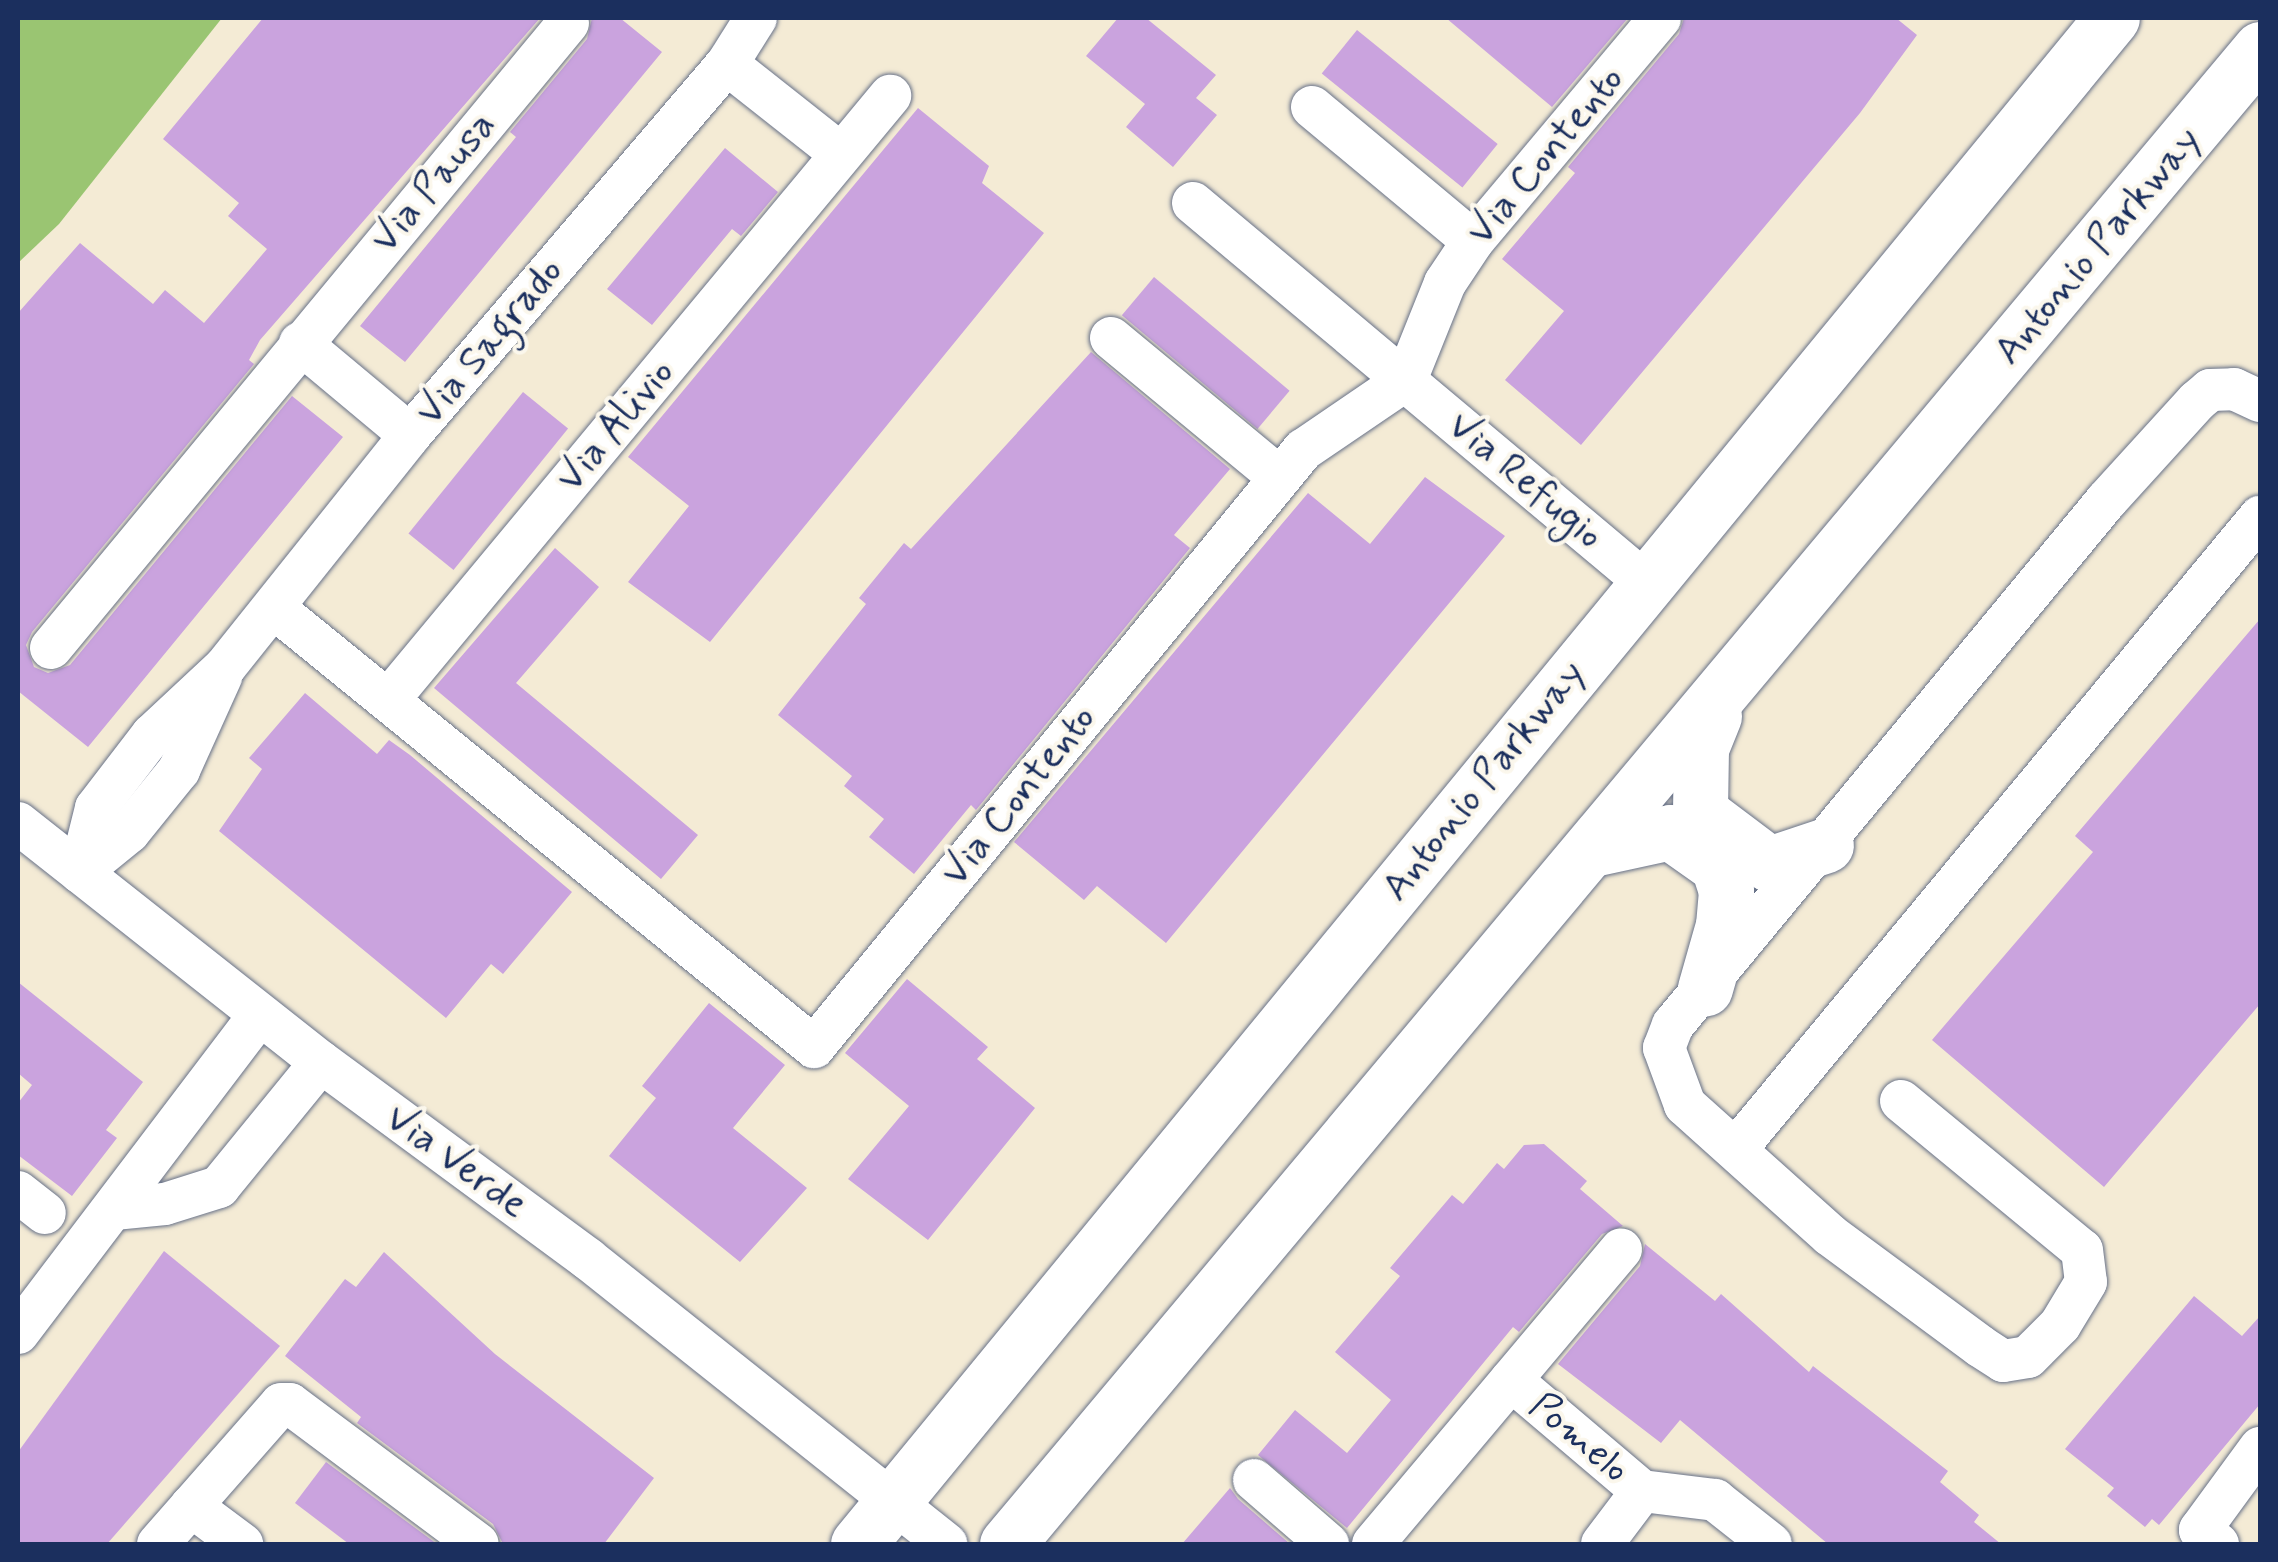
<!DOCTYPE html>
<style>
body{margin:0}
#map{position:relative;width:2278px;height:1562px;overflow:hidden;background:#f4ebd5;font-family:Mynerve,sans-serif}
div>[style]{position:absolute}
.green>*{inset:0;background:#9ac572}
.building>*{inset:0;background:#caa3de;transform-origin:0 0}
.roads{filter:drop-shadow(0 0 2px #677188) drop-shadow(0 0 2px #677188)}
.minor>*{height:42px;margin:-21px;padding:0 21px;transform-origin:21px;border-radius:21px;background:#fff}
.major>*{height:55px;margin:-27.5px;padding:0 27.5px;transform-origin:27.5px;border-radius:27.5px;background:#fff}
span{translate:-50% -50%;white-space:nowrap;text-align:center;line-height:1.15;-webkit-text-stroke:8px #fbf7ec;paint-order:stroke}
.street-label{font-size:40px;color:#1b2f5e}
.frame{position:absolute;inset:0;border:20px solid #1b2f5e;pointer-events:none}
</style>
<div id="map">
<div class="green">
<div style="clip-path:polygon(18px 18px,222px 18px,59px 224px,18px 263px)"></div>
</div>
<div class="building">
<div style="clip-path:polygon(263px 18px,540px 18px,260px 340px,249px 360px,254px 364px,32px 632px,26px 645px,34px 667px,48px 673px,70px 665px,292px 396px,343px 437px,88px 747px,18px 691px,18px 313px,80px 243px,153px 304px,165px 290px,204px 323px,267px 249px,228px 216px,239px 203px,163px 139px)"></div>
<div style="clip-path:polygon(592px 18px,620px 18px,662px 52px,405px 362px,360px 326px,516px 137px,510px 132px,587px 39px)"></div>
<div style="clip-path:polygon(1118px 18px,1146px 18px,1216px 75px,1196px 98px,1217px 115px,1173px 167px,1126px 127px,1145px 104px,1086px 56px)"></div>
<div style="clip-path:polygon(1446px 18px,1628px 18px,1552px 107px)"></div>
<div style="clip-path:polygon(1684px 18px,1896px 18px,1917px 35px,1860px 113px,1581px 445px,1505px 380px,1564px 311px,1502px 259px,1575px 173px,1568px 167px,1679px 34px)"></div>
<div style="left:1357px;top:30px;width:181px;height:56px;rotate:39deg"></div>
<div style="clip-path:polygon(918px 108px,989px 166px,982px 183px,1044px 233px,710px 642px,628px 582px,689px 506px,628px 457px)"></div>
<div style="clip-path:polygon(725px 148px,778px 192px,741px 236px,732px 229px,652px 325px,607px 289px)"></div>
<div style="left:1154px;top:277px;width:177px;height:50px;rotate:40deg"></div>
<div style="clip-path:polygon(1091px 352px,1230px 469px,1174px 535px,1190px 548px,976px 810px,971px 805px,914px 874px,869px 837px,884px 819px,844px 786px,852px 776px,778px 715px,866px 604px,859px 598px,904px 543px,911px 549px)"></div>
<div style="left:523px;top:392px;width:58px;height:182px;rotate:39deg"></div>
<div style="clip-path:polygon(1425px 477px,1505px 536px,1166px 943px,1097px 886px,1084px 900px,1014px 842px,1308px 493px,1370px 544px)"></div>
<div style="clip-path:polygon(555px 548px,599px 587px,516px 683px,698px 835px,661px 879px,434px 688px)"></div>
<div style="clip-path:polygon(2260px 619px,2260px 1004px,2104px 1187px,1932px 1040px,2093px 852px,2075px 836px)"></div>
<div style="clip-path:polygon(305px 693px,377px 754px,389px 740px,410px 755px,572px 892px,503px 974px,491px 964px,446px 1018px,219px 831px,262px 769px,249px 758px)"></div>
<div style="clip-path:polygon(907px 979px,988px 1047px,977px 1059px,1035px 1108px,928px 1240px,848px 1179px,909px 1106px,845px 1053px)"></div>
<div style="clip-path:polygon(18px 982px,143px 1082px,106px 1130px,117px 1138px,72px 1196px,18px 1155px,18px 1103px,32px 1085px,18px 1073px)"></div>
<div style="clip-path:polygon(709px 1003px,785px 1065px,733px 1128px,807px 1188px,740px 1262px,609px 1156px,656px 1098px,642px 1086px)"></div>
<div style="clip-path:polygon(1544px 1144px,1587px 1181px,1580px 1189px,1623px 1226px,1602px 1234px,1519px 1332px,1513px 1327px,1347px 1528px,1258px 1455px,1295px 1410px,1347px 1453px,1391px 1400px,1335px 1352px,1400px 1276px,1390px 1268px,1452px 1195px,1463px 1204px,1497px 1163px,1504px 1169px,1524px 1145px)"></div>
<div style="clip-path:polygon(1645px 1244px,1715px 1301px,1721px 1294px,1809px 1372px,1813px 1366px,1948px 1471px,1940px 1482px,1979px 1515px,1974px 1522px,2001px 1544px,1828px 1544px,1680px 1420px,1661px 1443px,1558px 1364px,1640px 1266px)"></div>
<div style="clip-path:polygon(164px 1251px,280px 1346px,107px 1544px,18px 1544px,18px 1452px)"></div>
<div style="clip-path:polygon(384px 1252px,495px 1354px,654px 1478px,604px 1544px,503px 1544px,493px 1524px,357px 1423px,361px 1417px,285px 1356px,345px 1279px,356px 1287px)"></div>
<div style="clip-path:polygon(2194px 1296px,2242px 1336px,2260px 1316px,2260px 1404px,2159px 1525px,2152px 1519px,2145px 1527px,2107px 1496px,2114px 1488px,2065px 1449px)"></div>
<div style="clip-path:polygon(326px 1462px,437px 1544px,349px 1544px,295px 1503px)"></div>
<div style="clip-path:polygon(1230px 1488px,1238px 1499px,1290px 1544px,1182px 1544px)"></div>
</div>
<div class="roads">
<div class="minor">
<div style="left:727px;top:64px;width:145px;rotate:38.3deg"></div>
<div style="left:1312px;top:107px;width:209px;rotate:39.8deg"></div>
<div style="left:1193px;top:203px;width:588px;rotate:39.97deg"></div>
<div style="left:1111px;top:338px;width:218px;rotate:39.6deg"></div>
<div style="left:300px;top:343px;width:143px;rotate:39.9deg"></div>
<div style="left:274px;top:608px;width:696px;rotate:39.11deg"></div>
<div style="left:814px;top:1047px;width:772px;rotate:-50.68deg"></div>
<div style="left:1303px;top:450px;width:125px;rotate:-34.2deg"></div>
<div style="left:1406px;top:380px;width:105px;rotate:-68.1deg"></div>
<div style="left:1445px;top:283px;width:50px;rotate:-56.3deg"></div>
<div style="left:1473px;top:241px;width:291px;rotate:-50deg"></div>
<div style="left:51px;top:648px;width:811px;rotate:-50.4deg"></div>
<div style="left:390px;top:698px;width:783px;rotate:-50.29deg"></div>
<div style="left:18px;top:823px;width:386px;rotate:38.3deg"></div>
<div style="left:321px;top:1062px;width:332px;rotate:36.4deg"></div>
<div style="left:588px;top:1259px;width:458px;rotate:38.5deg"></div>
<div style="left:80px;top:872px;width:66px;rotate:-76deg"></div>
<div style="left:96px;top:808px;width:92px;rotate:-52.5deg"></div>
<div style="left:152px;top:735px;width:100px;rotate:-43deg"></div>
<div style="left:225px;top:667px;width:297px;rotate:-51.4deg"></div>
<div style="left:410px;top:435px;width:488px;rotate:-49.5deg"></div>
<div style="left:727px;top:64px;width:54px;rotate:-57.8deg"></div>
<div style="left:80px;top:872px;width:63px;rotate:-39.2deg"></div>
<div style="left:129px;top:832px;width:80px;rotate:-51.1deg"></div>
<div style="left:179px;top:770px;width:102px;rotate:-65.7deg"></div>
<div style="left:1901px;top:1101px;width:234px;rotate:39.5deg"></div>
<div style="left:2082px;top:1250px;width:32px;rotate:83deg"></div>
<div style="left:2086px;top:1282px;width:50px;rotate:121.2deg"></div>
<div style="left:2060px;top:1325px;width:45px;rotate:135deg"></div>
<div style="left:2028px;top:1357px;width:25px;rotate:171deg"></div>
<div style="left:2003px;top:1361px;width:27px;rotate:-147deg"></div>
<div style="left:1980px;top:1346px;width:187px;rotate:-143.5deg"></div>
<div style="left:1830px;top:1235px;width:195px;rotate:-138.1deg"></div>
<div style="left:1685px;top:1105px;width:61px;rotate:-110.2deg"></div>
<div style="left:1664px;top:1048px;width:25px;rotate:-69deg"></div>
<div style="left:1673px;top:1025px;width:680px;rotate:-50.43deg"></div>
<div style="left:2106px;top:501px;width:135px;rotate:-47.7deg"></div>
<div style="left:2197px;top:401px;width:17px;rotate:-40deg"></div>
<div style="left:2210px;top:390px;width:24px;rotate:-2deg"></div>
<div style="left:2234px;top:389px;width:29px;rotate:25deg"></div>
<div style="left:1737px;top:1148px;width:820px;rotate:-50.35deg"></div>
<div style="left:18px;top:1192px;width:34px;rotate:38deg"></div>
<div style="left:114px;top:1209px;width:51px;rotate:-5.6deg"></div>
<div style="left:165px;top:1204px;width:57px;rotate:-17.5deg"></div>
<div style="left:219px;top:1187px;width:161px;rotate:-50.8deg"></div>
<div style="left:18px;top:1333px;width:399px;rotate:-52.8deg"></div>
<div style="left:1511px;top:1380px;width:172px;rotate:40.3deg"></div>
<div style="left:1254px;top:1480px;width:98px;rotate:40.9deg"></div>
<div style="left:1642px;top:1491px;width:74px;rotate:7deg"></div>
<div style="left:1715px;top:1500px;width:71px;rotate:38.2deg"></div>
<div style="left:191px;top:1506px;width:64px;rotate:36.7deg"></div>
<div style="left:158px;top:1544px;width:186px;rotate:-48.7deg"></div>
<div style="left:281px;top:1404px;width:9px"></div>
<div style="left:290px;top:1404px;width:234px;rotate:36.7deg"></div>
<div style="left:1373px;top:1544px;width:385px;rotate:-49.9deg"></div>
<div style="left:1602px;top:1544px;width:66px;rotate:-53deg"></div>
<div style="left:2218px;top:1544px;width:23px;rotate:-142deg"></div>
<div style="left:2200px;top:1530px;width:102px;rotate:-53.8deg"></div>
</div>
<div class="major">
<div style="left:1714px;top:716px;width:35px;rotate:112deg"></div>
<div style="left:1701px;top:748px;width:64px;rotate:90.9deg"></div>
<div style="left:1700px;top:812px;width:86px;rotate:37deg"></div>
<div style="left:1769px;top:864px;width:60px;rotate:-18.4deg"></div>
<div style="left:1593px;top:849px;width:79px;rotate:-12.4deg"></div>
<div style="left:1670px;top:832px;width:59px;rotate:35.3deg"></div>
<div style="left:1718px;top:866px;width:26px;rotate:72deg"></div>
<div style="left:1726px;top:891px;width:34px;rotate:95deg"></div>
<div style="left:1723px;top:925px;width:66px;rotate:105.9deg"></div>
<div style="left:858px;top:1544px;width:1975px;rotate:-50.59deg"></div>
<div style="left:1007px;top:1544px;width:1951px;rotate:-50.03deg"></div>
</div>
</div>
<div class="street-label">
<span style="left:1546px;top:156px;rotate:-50deg">Via Contento</span>
<span style="left:434px;top:183px;rotate:-50deg">Via Pausa</span>
<span style="left:2098px;top:246px;rotate:-50deg">Antonio Parkway</span>
<span style="left:490px;top:342px;rotate:-50deg">Via Sagrado</span>
<span style="left:616px;top:426px;rotate:-50deg">Via Alivio</span>
<span style="left:1525px;top:481px;rotate:40deg">Via Refugio</span>
<span style="left:1484px;top:781px;rotate:-51deg">Antonio Parkway</span>
<span style="left:1019px;top:796px;rotate:-51deg">Via Contento</span>
<span style="left:456px;top:1162px;rotate:36deg">Via Verde</span>
<span style="left:1579px;top:1438px;rotate:40deg">Pomelo</span>
</div>
<div class="frame"></div>
</div>
